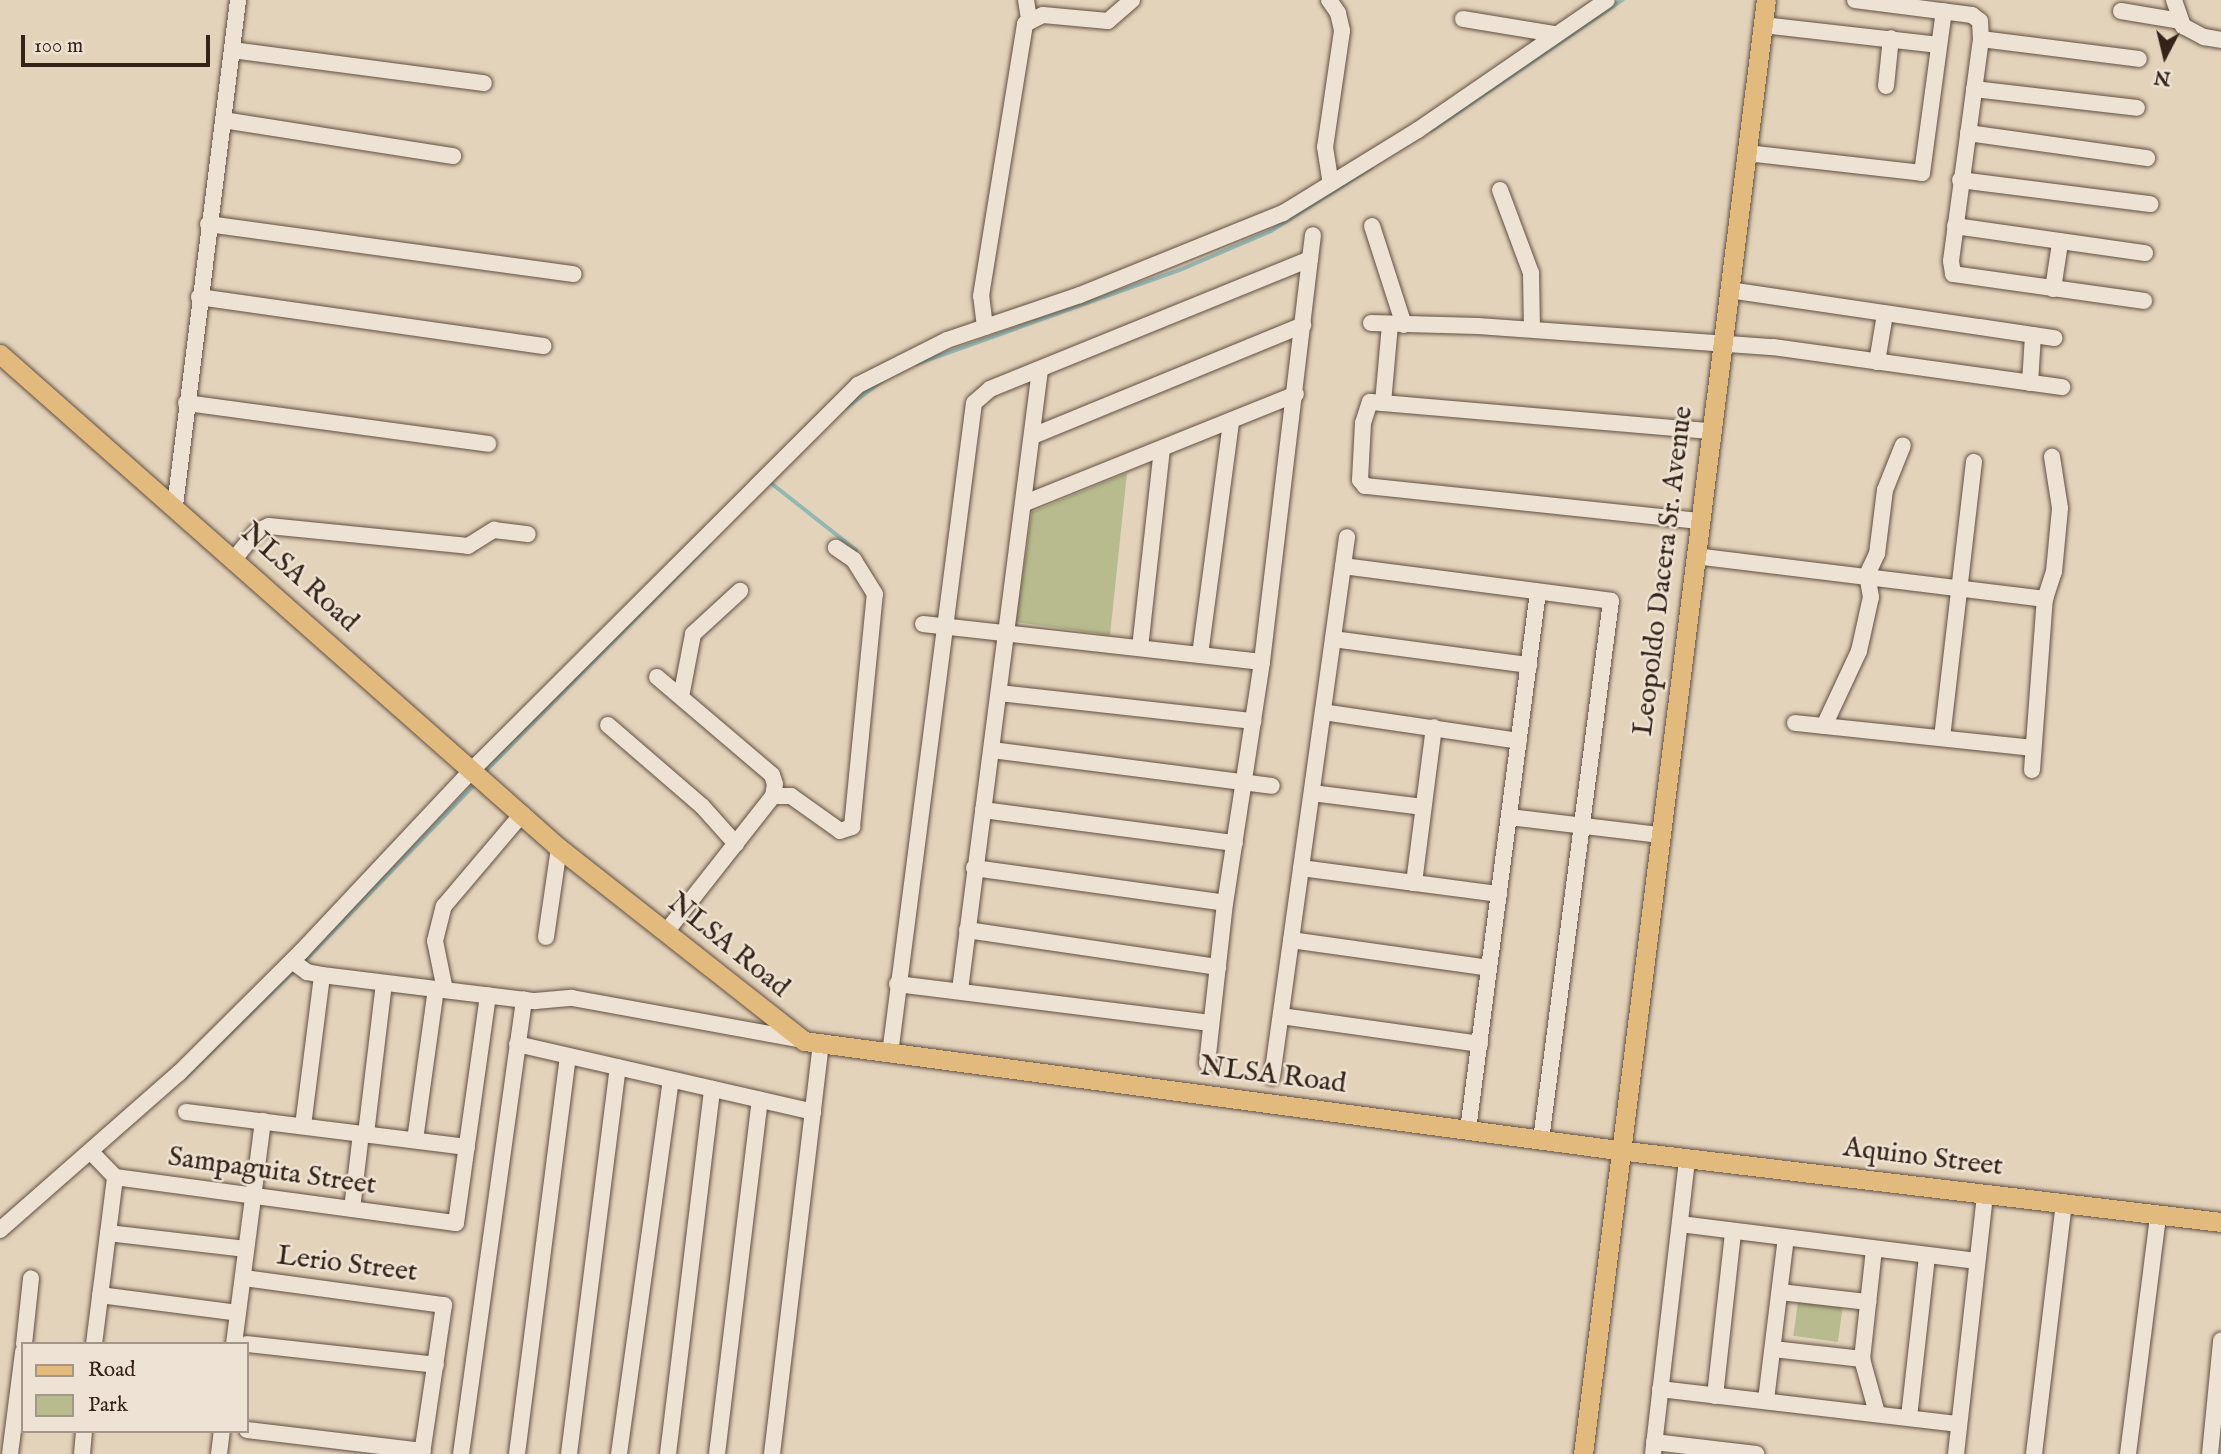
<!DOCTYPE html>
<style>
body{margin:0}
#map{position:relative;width:2221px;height:1454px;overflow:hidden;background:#e4d3bb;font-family:"IM FELL English",serif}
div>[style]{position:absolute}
.green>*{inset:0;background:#b7bb8d;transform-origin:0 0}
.stream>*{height:3.5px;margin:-1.75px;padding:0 1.75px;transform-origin:1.75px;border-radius:1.75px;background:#95b7b1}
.roads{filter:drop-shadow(0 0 2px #614f42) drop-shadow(0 0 2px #614f42)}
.minor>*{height:16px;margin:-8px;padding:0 8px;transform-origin:8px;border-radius:8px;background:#ede2d3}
.major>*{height:19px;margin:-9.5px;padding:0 9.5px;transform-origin:9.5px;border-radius:9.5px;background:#e2ba7e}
span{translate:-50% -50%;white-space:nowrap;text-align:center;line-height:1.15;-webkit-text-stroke:5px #ede2d3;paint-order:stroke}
.street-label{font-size:28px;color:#352319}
.legend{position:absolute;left:21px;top:1342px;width:228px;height:91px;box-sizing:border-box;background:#ede2d3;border:2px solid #a39689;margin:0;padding:9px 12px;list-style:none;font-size:21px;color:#352319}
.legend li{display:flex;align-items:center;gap:14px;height:35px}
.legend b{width:35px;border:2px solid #a39689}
.north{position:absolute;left:2130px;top:21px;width:70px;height:70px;-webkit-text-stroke:5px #ede2d3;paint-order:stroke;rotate:187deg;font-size:19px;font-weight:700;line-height:28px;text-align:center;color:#352319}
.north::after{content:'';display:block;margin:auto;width:24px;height:32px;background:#352319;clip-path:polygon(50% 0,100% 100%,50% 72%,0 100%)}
.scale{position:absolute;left:21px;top:35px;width:189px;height:32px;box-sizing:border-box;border:4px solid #352319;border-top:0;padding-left:9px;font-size:21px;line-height:24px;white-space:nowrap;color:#352319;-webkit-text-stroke:5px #ede2d3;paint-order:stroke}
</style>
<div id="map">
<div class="green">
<div style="clip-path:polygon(1127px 473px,1110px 635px,1016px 622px,1032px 512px)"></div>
<div style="left:1798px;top:1302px;width:45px;height:34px;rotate:8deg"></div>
</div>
<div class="stream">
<div style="left:1431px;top:131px;width:232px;rotate:-34.4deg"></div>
<div style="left:917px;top:364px;width:279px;rotate:-19.7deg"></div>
<div style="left:1180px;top:270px;width:99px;rotate:-23.2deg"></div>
<div style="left:1271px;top:231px;width:118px;rotate:-32.2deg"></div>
<div style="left:846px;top:408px;width:49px;rotate:-36.6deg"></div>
<div style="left:770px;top:482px;width:110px;rotate:38.3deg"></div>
<div style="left:484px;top:773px;width:321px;rotate:-45.5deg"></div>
<div style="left:303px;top:963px;width:248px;rotate:-46.1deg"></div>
<div style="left:185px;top:1078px;width:154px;rotate:-44.5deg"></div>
</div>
<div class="roads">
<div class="minor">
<div style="left:1026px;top:0;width:19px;rotate:81deg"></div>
<div style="left:1329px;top:0;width:16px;rotate:55deg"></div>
<div style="left:1338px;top:13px;width:18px;rotate:77deg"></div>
<div style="left:1342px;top:31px;width:117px;rotate:98.3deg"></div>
<div style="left:1325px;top:147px;width:36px;rotate:81deg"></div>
<div style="left:1855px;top:0;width:118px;rotate:7.3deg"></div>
<div style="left:1972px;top:15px;width:10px;rotate:37deg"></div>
<div style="left:1980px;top:21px;width:18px;rotate:87deg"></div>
<div style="left:1981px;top:39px;width:224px;rotate:97.7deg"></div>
<div style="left:1951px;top:261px;width:13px;rotate:81deg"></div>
<div style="left:1953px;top:274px;width:193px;rotate:8deg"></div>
<div style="left:2174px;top:0;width:28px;rotate:71deg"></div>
<div style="left:2183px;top:26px;width:24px;rotate:28deg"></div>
<div style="left:2204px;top:37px;width:17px;rotate:10deg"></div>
<div style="left:2121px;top:11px;width:61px;rotate:9.5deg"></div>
<div style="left:1463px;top:19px;width:93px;rotate:9.3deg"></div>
<div style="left:1763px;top:25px;width:177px;rotate:6.5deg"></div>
<div style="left:1981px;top:39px;width:159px;rotate:7.2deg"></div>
<div style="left:232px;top:50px;width:254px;rotate:7.5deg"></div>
<div style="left:1886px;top:86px;width:48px;rotate:-84.1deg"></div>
<div style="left:1974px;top:89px;width:164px;rotate:6.6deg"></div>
<div style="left:223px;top:120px;width:233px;rotate:8.9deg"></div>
<div style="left:1968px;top:133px;width:181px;rotate:8deg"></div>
<div style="left:1747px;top:153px;width:176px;rotate:6.5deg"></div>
<div style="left:1922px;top:173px;width:163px;rotate:-82.3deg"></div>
<div style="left:1960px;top:180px;width:192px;rotate:7.2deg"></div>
<div style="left:1500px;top:190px;width:89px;rotate:69.5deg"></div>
<div style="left:1531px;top:273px;width:56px;rotate:89deg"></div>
<div style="left:208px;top:224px;width:369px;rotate:7.8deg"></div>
<div style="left:1372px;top:226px;width:104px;rotate:72.1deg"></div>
<div style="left:1955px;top:226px;width:192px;rotate:8.1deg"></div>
<div style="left:1310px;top:259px;width:24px;rotate:-83deg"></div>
<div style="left:2053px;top:289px;width:47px;rotate:-81.3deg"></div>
<div style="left:1729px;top:290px;width:329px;rotate:8.4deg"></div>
<div style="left:199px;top:297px;width:348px;rotate:8.1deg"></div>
<div style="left:1371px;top:323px;width:107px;rotate:1.6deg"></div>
<div style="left:1478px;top:326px;width:296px;rotate:4.1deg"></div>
<div style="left:1773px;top:347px;width:292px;rotate:7.9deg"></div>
<div style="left:985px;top:327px;width:31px;rotate:-97deg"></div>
<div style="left:981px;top:296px;width:276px;rotate:-80.8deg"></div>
<div style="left:1025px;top:24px;width:20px;rotate:-27deg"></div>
<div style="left:1043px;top:15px;width:65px;rotate:5.3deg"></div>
<div style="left:1108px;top:21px;width:32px;rotate:-41deg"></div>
<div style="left:1877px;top:362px;width:49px;rotate:-80.5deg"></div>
<div style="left:2030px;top:383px;width:48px;rotate:-86.4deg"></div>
<div style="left:186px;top:403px;width:305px;rotate:7.7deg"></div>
<div style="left:1383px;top:403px;width:79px;rotate:-84.9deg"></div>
<div style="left:1035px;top:435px;width:290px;rotate:-22.3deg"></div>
<div style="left:1025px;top:503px;width:292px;rotate:-21.9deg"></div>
<div style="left:175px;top:506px;width:510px;rotate:-82.9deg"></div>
<div style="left:1699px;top:521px;width:336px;rotate:-174deg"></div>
<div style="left:1365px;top:486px;width:8px;rotate:-130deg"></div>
<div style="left:1360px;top:480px;width:57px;rotate:-87deg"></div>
<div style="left:1363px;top:423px;width:22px;rotate:-72deg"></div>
<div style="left:1370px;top:402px;width:342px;rotate:4.9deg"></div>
<div style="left:1695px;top:556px;width:353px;rotate:7deg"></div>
<div style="left:235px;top:558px;width:33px;rotate:-51deg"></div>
<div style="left:256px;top:532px;width:14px;rotate:-25deg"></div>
<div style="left:269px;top:526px;width:200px;rotate:5.7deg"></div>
<div style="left:468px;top:546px;width:31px;rotate:-32deg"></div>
<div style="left:494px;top:530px;width:34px;rotate:7deg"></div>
<div style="left:1343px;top:566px;width:270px;rotate:7.4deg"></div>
<div style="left:1611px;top:601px;width:544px;rotate:97.4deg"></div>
<div style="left:923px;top:624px;width:341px;rotate:6.4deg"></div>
<div style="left:1333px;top:639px;width:198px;rotate:7.6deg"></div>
<div style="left:1140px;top:648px;width:199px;rotate:-83.7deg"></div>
<div style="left:1200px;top:655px;width:233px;rotate:-82.4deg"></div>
<div style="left:657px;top:677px;width:151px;rotate:40.4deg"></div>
<div style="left:772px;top:775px;width:9px;rotate:72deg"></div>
<div style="left:775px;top:784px;width:12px;rotate:99deg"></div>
<div style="left:773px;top:796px;width:173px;rotate:128.2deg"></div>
<div style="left:999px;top:693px;width:256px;rotate:6.3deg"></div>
<div style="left:681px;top:697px;width:64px;rotate:-79.2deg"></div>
<div style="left:693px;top:634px;width:64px;rotate:-42.5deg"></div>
<div style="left:1323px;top:712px;width:198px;rotate:8.4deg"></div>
<div style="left:1795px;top:723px;width:239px;rotate:6deg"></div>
<div style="left:608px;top:725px;width:124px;rotate:40.8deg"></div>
<div style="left:702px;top:806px;width:51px;rotate:48.2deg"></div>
<div style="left:1824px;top:726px;width:83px;rotate:-65deg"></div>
<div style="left:1859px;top:651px;width:55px;rotate:-77.5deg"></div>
<div style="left:1871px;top:597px;width:22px;rotate:-100deg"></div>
<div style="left:1867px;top:575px;width:23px;rotate:-65deg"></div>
<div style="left:1877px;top:554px;width:64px;rotate:-82.9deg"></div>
<div style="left:1885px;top:490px;width:48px;rotate:-68.2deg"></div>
<div style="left:1942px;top:738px;width:278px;rotate:-83.4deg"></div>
<div style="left:992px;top:750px;width:282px;rotate:7.3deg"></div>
<div style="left:2032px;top:770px;width:171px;rotate:-85.7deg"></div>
<div style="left:2045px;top:599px;width:28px;rotate:-72deg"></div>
<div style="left:2054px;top:572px;width:64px;rotate:-84.6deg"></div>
<div style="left:2060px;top:508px;width:52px;rotate:-98.9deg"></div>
<div style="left:1312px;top:793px;width:112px;rotate:7.2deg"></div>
<div style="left:773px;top:796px;width:18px"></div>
<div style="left:791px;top:796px;width:60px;rotate:35.5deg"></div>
<div style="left:840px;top:831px;width:13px;rotate:-18deg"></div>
<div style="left:852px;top:827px;width:234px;rotate:-84.4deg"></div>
<div style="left:875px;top:594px;width:40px;rotate:-122deg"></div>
<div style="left:854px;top:560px;width:22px;rotate:-146deg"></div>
<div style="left:983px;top:810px;width:254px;rotate:7.5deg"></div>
<div style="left:1509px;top:817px;width:151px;rotate:6.8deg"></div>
<div style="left:974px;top:868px;width:253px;rotate:7.9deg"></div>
<div style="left:1301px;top:868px;width:200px;rotate:7.5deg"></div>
<div style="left:1414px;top:883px;width:157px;rotate:-82.7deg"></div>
<div style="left:967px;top:930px;width:254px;rotate:8.4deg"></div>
<div style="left:546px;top:937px;width:90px;rotate:-81.7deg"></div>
<div style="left:1291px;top:940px;width:200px;rotate:8deg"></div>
<div style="left:292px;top:961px;width:19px;rotate:36deg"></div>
<div style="left:307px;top:972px;width:15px;rotate:11deg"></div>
<div style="left:322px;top:975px;width:215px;rotate:7deg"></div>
<div style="left:535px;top:1001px;width:37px;rotate:-5deg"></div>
<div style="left:572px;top:998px;width:234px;rotate:10.3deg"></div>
<div style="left:897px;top:984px;width:316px;rotate:7.1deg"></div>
<div style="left:445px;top:990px;width:50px;rotate:-101.5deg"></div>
<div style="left:435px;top:941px;width:36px;rotate:-76deg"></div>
<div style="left:444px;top:906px;width:121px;rotate:-49.7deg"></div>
<div style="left:960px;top:990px;width:625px;rotate:-82.65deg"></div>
<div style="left:1281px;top:1016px;width:201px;rotate:8deg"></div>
<div style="left:517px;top:1044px;width:304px;rotate:12.9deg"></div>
<div style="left:890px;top:1054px;width:656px;rotate:-82.65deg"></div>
<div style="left:974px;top:403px;width:21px;rotate:-41deg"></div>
<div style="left:990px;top:389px;width:345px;rotate:-22.1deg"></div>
<div style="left:1310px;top:259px;width:406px;rotate:96.8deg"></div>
<div style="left:1262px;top:662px;width:244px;rotate:98.7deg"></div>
<div style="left:1225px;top:903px;width:161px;rotate:96.4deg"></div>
<div style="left:1272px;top:1077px;width:545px;rotate:-82.09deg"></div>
<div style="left:186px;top:1112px;width:283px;rotate:7.1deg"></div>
<div style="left:303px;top:1126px;width:152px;rotate:-82.8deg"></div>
<div style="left:1468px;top:1130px;width:543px;rotate:-82.59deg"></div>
<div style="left:366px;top:1134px;width:152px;rotate:-83.2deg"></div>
<div style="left:415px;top:1140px;width:152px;rotate:-82.1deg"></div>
<div style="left:91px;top:1152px;width:35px;rotate:46deg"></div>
<div style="left:115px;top:1177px;width:344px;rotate:7.7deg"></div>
<div style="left:456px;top:1223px;width:230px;rotate:-82deg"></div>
<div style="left:352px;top:1209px;width:76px;rotate:-83.2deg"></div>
<div style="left:1680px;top:1224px;width:299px;rotate:7.1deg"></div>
<div style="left:0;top:1230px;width:238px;rotate:-41.3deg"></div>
<div style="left:179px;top:1073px;width:172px;rotate:-44.8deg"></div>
<div style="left:301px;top:952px;width:251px;rotate:-46.8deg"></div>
<div style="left:473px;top:769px;width:544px;rotate:-44.93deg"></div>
<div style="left:858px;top:385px;width:100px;rotate:-26.8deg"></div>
<div style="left:947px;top:340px;width:140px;rotate:-18.7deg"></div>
<div style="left:1080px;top:295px;width:219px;rotate:-22deg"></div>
<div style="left:1283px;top:213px;width:158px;rotate:-31.6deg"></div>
<div style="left:1418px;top:130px;width:229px;rotate:-34.5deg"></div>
<div style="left:108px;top:1233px;width:139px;rotate:6.6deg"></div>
<div style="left:1874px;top:1249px;width:111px;rotate:96.2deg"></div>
<div style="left:1862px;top:1359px;width:56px;rotate:74.5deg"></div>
<div style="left:244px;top:1278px;width:202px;rotate:7.7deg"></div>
<div style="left:444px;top:1305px;width:151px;rotate:98.4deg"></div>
<div style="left:1780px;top:1292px;width:89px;rotate:6.5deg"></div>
<div style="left:100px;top:1295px;width:139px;rotate:7.4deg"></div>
<div style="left:24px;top:1344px;width:66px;rotate:-83.9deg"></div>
<div style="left:94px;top:1344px;width:168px;rotate:-82.8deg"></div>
<div style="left:234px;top:1344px;width:225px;rotate:-82.6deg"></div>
<div style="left:247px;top:1344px;width:190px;rotate:6.3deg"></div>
<div style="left:1773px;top:1349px;width:90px;rotate:6.4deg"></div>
<div style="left:1660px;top:1389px;width:301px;rotate:6.7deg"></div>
<div style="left:1715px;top:1396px;width:165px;rotate:-83.7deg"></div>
<div style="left:1766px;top:1400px;width:163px;rotate:-83deg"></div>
<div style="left:1909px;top:1417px;width:162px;rotate:-83.6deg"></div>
<div style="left:247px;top:1430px;width:177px;rotate:6.8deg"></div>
<div style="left:1654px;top:1442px;width:103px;rotate:6.7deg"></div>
<div style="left:10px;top:1454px;width:103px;rotate:-82.7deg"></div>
<div style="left:82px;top:1454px;width:23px;rotate:-85deg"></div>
<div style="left:219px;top:1454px;width:23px;rotate:-83deg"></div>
<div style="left:461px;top:1454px;width:459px;rotate:-82.1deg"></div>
<div style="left:517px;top:1454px;width:401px;rotate:-82.7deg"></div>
<div style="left:569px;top:1454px;width:390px;rotate:-82.8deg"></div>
<div style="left:619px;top:1454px;width:378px;rotate:-82.1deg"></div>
<div style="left:668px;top:1454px;width:368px;rotate:-83.1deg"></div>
<div style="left:717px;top:1454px;width:357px;rotate:-83.1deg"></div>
<div style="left:772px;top:1454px;width:412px;rotate:-83.2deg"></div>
<div style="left:1653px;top:1454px;width:298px;rotate:-83.4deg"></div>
<div style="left:1956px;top:1454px;width:262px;rotate:-83.6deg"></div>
<div style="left:2034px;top:1454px;width:253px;rotate:-83.2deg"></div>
<div style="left:2128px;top:1454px;width:241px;rotate:-82.8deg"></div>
<div style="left:2210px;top:1454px;width:114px;rotate:-84.4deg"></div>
</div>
<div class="major">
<div style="left:0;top:354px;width:746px;rotate:41.47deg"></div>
<div style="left:559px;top:848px;width:312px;rotate:38.2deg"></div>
<div style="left:804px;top:1041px;width:821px;rotate:7.63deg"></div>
<div style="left:1618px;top:1150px;width:607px;rotate:6.81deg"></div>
<div style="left:1583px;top:1454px;width:1465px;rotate:-82.83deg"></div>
</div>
</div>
<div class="street-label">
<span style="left:1664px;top:571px;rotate:-83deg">Leopoldo Dacera Sr. Avenue</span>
<span style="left:299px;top:578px;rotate:42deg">NLSA Road</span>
<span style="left:728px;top:946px;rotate:39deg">NLSA Road</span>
<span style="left:1273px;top:1076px;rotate:7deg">NLSA Road</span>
<span style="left:1923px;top:1158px;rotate:7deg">Aquino Street</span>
<span style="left:272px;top:1172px;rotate:8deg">Sampaguita Street</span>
<span style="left:347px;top:1265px;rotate:7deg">Lerio Street</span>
</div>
<ul class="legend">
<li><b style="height:9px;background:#e2ba7e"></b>Road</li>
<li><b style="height:19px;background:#b7bb8d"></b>Park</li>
</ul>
<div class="north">N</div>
<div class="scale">100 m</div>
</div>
